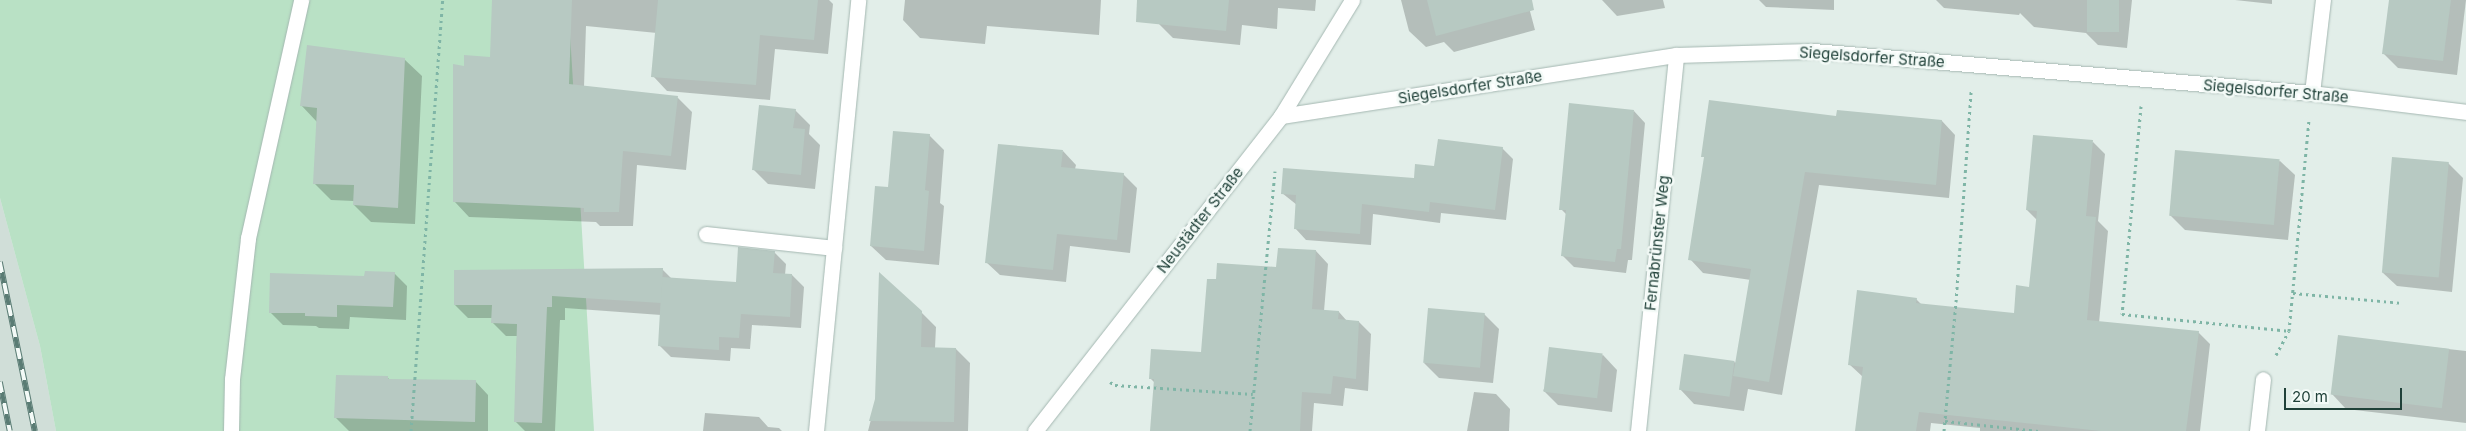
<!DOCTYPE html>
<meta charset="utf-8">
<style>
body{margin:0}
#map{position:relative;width:2466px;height:431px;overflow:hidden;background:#e2eee9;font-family:Inter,sans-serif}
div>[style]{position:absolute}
.built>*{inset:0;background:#d0ded8}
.green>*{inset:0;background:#b9e1c5}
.shadow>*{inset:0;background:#0003}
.building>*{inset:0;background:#b7c9c2;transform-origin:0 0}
.path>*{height:3px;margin-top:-1.5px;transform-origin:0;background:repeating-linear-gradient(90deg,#7fb5a6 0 2.5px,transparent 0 6.5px)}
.roads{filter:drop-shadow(0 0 1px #a4b7b1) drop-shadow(0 0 1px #a4b7b1)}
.lane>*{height:15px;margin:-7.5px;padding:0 7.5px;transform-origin:7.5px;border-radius:7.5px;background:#fff}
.street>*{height:15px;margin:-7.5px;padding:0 7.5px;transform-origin:7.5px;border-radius:7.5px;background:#fff}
.rail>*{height:5.5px;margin-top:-2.75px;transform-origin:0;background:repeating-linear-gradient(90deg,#f3faf7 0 11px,#5a7c74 0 22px);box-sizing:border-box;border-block:1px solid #5a7c74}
span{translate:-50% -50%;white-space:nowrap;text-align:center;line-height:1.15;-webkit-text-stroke:5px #f3faf7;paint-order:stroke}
.street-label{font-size:15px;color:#204139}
.scale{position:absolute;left:2284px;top:388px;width:118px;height:22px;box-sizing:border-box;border:2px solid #204139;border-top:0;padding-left:6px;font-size:15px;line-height:18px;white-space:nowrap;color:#204139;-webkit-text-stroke:4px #f3faf7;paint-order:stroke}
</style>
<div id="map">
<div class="built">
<div style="clip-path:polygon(0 198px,40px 346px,56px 431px,0 431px)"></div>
</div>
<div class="green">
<div style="clip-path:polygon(0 0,568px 0,594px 431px,56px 431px,40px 346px,0 198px)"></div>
</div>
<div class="shadow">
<div style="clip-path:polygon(493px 0,829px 0,833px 4px,828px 54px,775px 49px,770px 100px,667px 91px,653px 76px,657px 33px,586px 26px,584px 87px,678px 98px,692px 112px,686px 170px,637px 165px,633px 226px,600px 226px,596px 222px,469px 217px,455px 202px,465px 67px,491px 58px)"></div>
<div style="clip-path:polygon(905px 0,1101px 0,1099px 35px,987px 26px,985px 44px,920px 38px,903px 20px)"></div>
<div style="clip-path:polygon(1161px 0,1316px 0,1315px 11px,1278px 8px,1277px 29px,1242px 25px,1240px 45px,1173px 38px,1159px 24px)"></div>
<div style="clip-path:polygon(1401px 0,1527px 0,1535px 30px,1454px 52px,1444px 42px,1426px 47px,1409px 31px)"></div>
<div style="clip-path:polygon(1602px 0,1663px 0,1665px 8px,1617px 16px)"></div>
<div style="clip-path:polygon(1759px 0,1834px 0,1834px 10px,1766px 7px)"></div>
<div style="clip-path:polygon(1936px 0,2132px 0,2127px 48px,2098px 45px,2086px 33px,2034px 27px,2020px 13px,2019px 15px,1944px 8px)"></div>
<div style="clip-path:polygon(2235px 0,2272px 0,2272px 4px)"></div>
<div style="clip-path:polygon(2390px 0,2466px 0,2457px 75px,2398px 68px,2383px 53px)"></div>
<div style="clip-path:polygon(404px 59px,422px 76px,415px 224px,371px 222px,354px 205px,354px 201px,331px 200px,314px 183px,317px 122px,301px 105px)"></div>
<div style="clip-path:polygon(795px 110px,810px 125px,809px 134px,820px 145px,815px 189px,768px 184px,753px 169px)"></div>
<div style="clip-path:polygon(1634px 111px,1645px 123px,1632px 260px,1628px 260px,1626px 273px,1574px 267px,1563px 256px,1567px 215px,1561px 209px)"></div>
<div style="clip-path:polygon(1838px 118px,1942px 121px,1955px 135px,1949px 198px,1819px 185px,1782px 395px,1748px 389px,1744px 411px,1694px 404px,1680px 389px,1735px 362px,1737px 364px,1751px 280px,1703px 273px,1690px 259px,1705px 158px,1703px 156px)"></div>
<div style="clip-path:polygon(929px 135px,944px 150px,940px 203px,944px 206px,939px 265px,886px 260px,871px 246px,889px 189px)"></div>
<div style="clip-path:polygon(2093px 142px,2105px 154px,2098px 221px,2108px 231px,2099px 323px,2198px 332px,2210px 344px,2200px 431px,1980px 431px,1980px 428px,1931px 423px,1930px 431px,1856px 431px,1863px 377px,1849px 364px,1916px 299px,1922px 305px,2015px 315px,2031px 288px,2037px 220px,2027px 210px)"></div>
<div style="clip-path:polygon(1502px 148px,1513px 159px,1506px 220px,1441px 213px,1440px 223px,1373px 214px,1371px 245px,1306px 240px,1295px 228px,1297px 205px,1282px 193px,1415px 179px,1435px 168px)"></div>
<div style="clip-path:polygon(1063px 151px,1076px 165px,1075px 169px,1123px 174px,1137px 188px,1130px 253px,1070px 246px,1066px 282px,1000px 275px,986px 262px)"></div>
<div style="clip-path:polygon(2280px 161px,2295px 175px,2288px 240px,2185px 230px,2170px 215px)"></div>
<div style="clip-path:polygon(2448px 163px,2463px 178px,2452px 292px,2397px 286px,2382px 272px)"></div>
<div style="clip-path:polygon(1316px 251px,1328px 264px,1324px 311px,1339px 312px,1347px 321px,1359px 322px,1371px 334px,1368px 391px,1345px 388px,1343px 406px,1314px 403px,1312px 431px,1151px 431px,1155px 383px,1150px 378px,1202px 354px,1217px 281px,1277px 268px)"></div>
<div style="clip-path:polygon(774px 252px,786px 264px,785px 275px,792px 275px,804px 287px,801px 328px,752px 325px,750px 349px,731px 348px,730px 361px,671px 357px,659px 345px,661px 315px,565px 308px,565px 320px,560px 320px,555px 431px,525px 431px,515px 421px,517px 336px,506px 336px,492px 322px,493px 318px,468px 318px,455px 305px,662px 269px,672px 279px,737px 283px)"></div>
<div style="clip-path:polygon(394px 273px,407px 286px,406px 320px,350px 317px,349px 329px,319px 328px,316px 326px,283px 325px,270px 312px,365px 277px)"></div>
<div style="clip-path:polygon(921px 312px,936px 327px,935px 348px,956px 349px,970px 363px,968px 431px,868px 431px,876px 400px)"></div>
<div style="clip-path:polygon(1484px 314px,1499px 329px,1493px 383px,1439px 378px,1424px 363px)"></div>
<div style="clip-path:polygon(2339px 337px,2466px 351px,2466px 423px,2346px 409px,2332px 394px)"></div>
<div style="clip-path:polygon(1603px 355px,1617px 370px,1612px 412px,1558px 405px,1543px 390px)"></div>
<div style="clip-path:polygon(388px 378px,391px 381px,475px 381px,488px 395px,488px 431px,349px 431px,336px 418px)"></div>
<div style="clip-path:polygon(1474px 392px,1496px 394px,1510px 409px,1509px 431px,1467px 431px)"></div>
<div style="clip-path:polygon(705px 413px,759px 417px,768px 427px,779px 428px,782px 431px,703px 431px)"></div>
</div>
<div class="building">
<div style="clip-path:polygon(492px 0,572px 0,569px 84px,678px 96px,671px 156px,623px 151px,619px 212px,584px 212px,584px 208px,453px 202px,453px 64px,464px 66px,464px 55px,490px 57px)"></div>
<div style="clip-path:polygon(658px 0,818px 0,814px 40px,760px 35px,756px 85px,651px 77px)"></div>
<div style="clip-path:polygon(1137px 0,1229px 0,1226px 31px,1136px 22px)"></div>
<div style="clip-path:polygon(1427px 0,1532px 0,1534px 10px,1436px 36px)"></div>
<div style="left:2087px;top:0;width:32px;height:32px"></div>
<div style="clip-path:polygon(2389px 0,2451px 0,2443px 61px,2382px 54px)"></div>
<div style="clip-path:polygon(307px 45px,405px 58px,398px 208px,353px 205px,354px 185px,313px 184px,317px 108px,300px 106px)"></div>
<div style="clip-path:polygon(1709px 100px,1836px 116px,1837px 110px,1942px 120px,1936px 185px,1805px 172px,1769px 382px,1733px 376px,1751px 269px,1688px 260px,1704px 157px,1701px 157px)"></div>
<div style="clip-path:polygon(1569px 103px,1634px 110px,1621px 249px,1617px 249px,1615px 262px,1561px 256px,1566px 210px,1559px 210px)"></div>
<div style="clip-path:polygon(759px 105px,796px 109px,793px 128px,805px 129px,801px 175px,752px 170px)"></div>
<div style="clip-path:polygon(893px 131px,930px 134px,925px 190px,929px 191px,924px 251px,870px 246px,875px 186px,888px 187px)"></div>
<div style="clip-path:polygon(2033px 135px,2093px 140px,2086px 216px,2096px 217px,2087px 320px,2199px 331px,2186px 431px,2101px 431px,1919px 412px,1916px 431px,1855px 431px,1863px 367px,1848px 365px,1857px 290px,1917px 298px,1916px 303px,2014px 313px,2016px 285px,2029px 287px,2037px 211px,2026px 210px)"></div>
<div style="clip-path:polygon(1438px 139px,1503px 147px,1495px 210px,1430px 202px,1429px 212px,1362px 204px,1360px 234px,1294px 229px,1296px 195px,1281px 194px,1283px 168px,1414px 178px,1415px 164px,1434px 166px)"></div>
<div style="clip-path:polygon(998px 144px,1063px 150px,1061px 167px,1124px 173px,1117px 240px,1057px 234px,1053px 270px,985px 263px)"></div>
<div style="left:2175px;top:150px;width:105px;height:66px;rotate:5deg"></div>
<div style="left:2392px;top:157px;width:57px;height:116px;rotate:5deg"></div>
<div style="clip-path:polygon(738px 247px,775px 251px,773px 273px,792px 274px,790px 317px,741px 314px,739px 338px,719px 337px,719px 350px,658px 346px,662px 277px,736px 282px)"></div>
<div style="clip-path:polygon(1278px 248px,1316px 250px,1312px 309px,1339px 311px,1338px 319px,1359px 321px,1356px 379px,1333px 376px,1331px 394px,1302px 392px,1300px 431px,1150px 431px,1154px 379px,1149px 379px,1151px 349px,1201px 352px,1207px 279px,1216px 279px,1217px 263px,1276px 267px)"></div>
<div style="clip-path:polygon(663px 268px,661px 303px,552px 296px,552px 307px,547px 307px,542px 423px,514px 422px,517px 324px,491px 323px,492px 305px,454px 305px,454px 270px)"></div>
<div style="clip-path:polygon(365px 271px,395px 272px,393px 307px,337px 305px,337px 317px,305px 316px,305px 313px,269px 313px,270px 273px,364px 276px)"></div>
<div style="clip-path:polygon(879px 272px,922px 311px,921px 347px,956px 348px,954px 422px,869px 421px,875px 399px)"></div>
<div style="left:1428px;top:308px;width:57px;height:55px;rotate:5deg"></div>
<div style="left:2338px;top:335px;width:112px;height:60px;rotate:7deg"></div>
<div style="left:1549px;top:347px;width:54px;height:45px;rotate:7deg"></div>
<div style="left:1684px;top:354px;width:51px;height:36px;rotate:8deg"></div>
<div style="clip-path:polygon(336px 375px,388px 376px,388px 379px,476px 380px,475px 422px,334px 418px)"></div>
</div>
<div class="path">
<div style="left:2141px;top:106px;width:209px;rotate:95.2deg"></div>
<div style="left:2122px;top:314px;width:168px;rotate:5.8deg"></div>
<div style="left:2293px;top:293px;width:109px;rotate:5.2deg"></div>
<div style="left:2276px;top:355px;width:27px;rotate:-62deg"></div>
<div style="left:2289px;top:331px;width:211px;rotate:-84.6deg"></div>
<div style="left:1110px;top:382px;width:6px;rotate:31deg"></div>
<div style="left:1115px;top:385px;width:138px;rotate:3.7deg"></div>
<div style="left:1945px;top:421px;width:94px;rotate:6.1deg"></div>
<div style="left:411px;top:431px;width:432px;rotate:-85.8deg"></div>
<div style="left:1250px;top:431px;width:261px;rotate:-84.5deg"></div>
<div style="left:1944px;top:431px;width:130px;rotate:-84.7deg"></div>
<div style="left:1956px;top:302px;width:211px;rotate:-85.9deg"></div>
</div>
<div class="roads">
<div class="lane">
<div style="left:706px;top:234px;width:129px;rotate:6.2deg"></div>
<div style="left:231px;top:431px;width:52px;rotate:-88.9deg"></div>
<div style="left:232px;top:379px;width:142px;rotate:-83.5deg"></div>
<div style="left:248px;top:238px;width:244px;rotate:-77.4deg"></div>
</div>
<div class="street">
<div style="left:2312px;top:93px;width:94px;rotate:-83.3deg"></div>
<div style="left:1281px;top:116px;width:400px;rotate:-8.8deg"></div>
<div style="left:1676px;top:55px;width:137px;rotate:-1.7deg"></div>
<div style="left:1813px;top:51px;width:501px;rotate:4.81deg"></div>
<div style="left:2312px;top:93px;width:155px;rotate:7deg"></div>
<div style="left:816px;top:431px;width:433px;rotate:-84.4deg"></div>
<div style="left:1035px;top:431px;width:400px;rotate:-52deg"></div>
<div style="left:1281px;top:116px;width:136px;rotate:-58.5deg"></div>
<div style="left:1638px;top:431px;width:378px;rotate:-84.2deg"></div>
<div style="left:2257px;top:431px;width:52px;rotate:-83.4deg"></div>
</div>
</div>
<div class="rail">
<div style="left:0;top:262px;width:173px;rotate:78.3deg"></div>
<div style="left:0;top:382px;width:50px;rotate:78.5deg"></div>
</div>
<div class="street-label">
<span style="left:1872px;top:57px;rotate:4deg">Siegelsdorfer Straße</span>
<span style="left:1470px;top:87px;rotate:-9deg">Siegelsdorfer Straße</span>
<span style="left:2276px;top:91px;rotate:5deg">Siegelsdorfer Straße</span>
<span style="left:1200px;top:220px;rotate:-52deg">Neustädter Straße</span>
<span style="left:1657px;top:243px;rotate:-84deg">Fernabrünster Weg</span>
</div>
<div class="scale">20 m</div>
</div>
